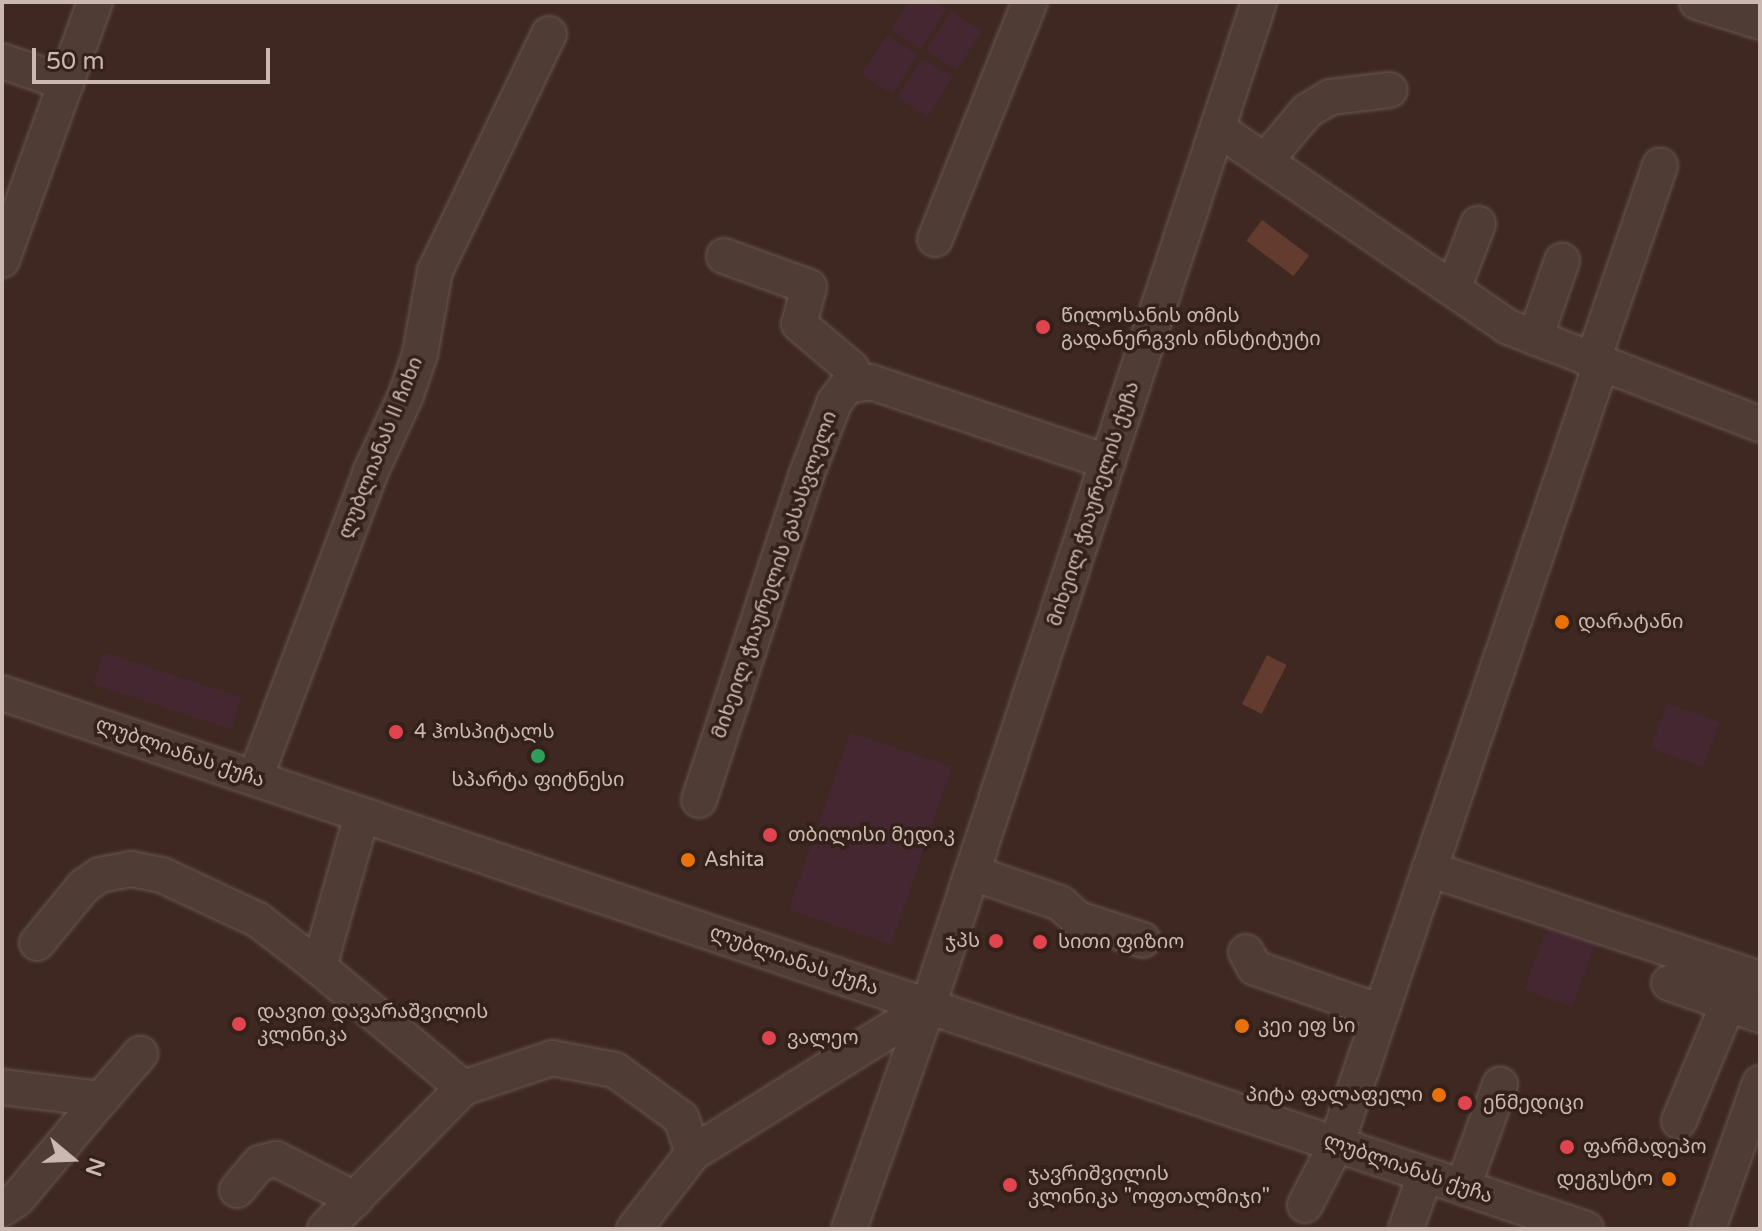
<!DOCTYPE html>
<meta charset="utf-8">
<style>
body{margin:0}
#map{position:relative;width:1762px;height:1231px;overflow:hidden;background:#3e2821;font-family:"Varela Round","Noto Sans Georgian",sans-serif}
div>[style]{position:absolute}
.green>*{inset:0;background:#442730;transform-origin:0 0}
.water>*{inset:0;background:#633c2f;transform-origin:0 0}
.roads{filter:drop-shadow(0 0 2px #695750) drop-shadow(0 0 2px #695750)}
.minor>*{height:34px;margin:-17px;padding:0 17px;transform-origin:17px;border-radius:17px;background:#4e3c35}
.dots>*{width:22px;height:22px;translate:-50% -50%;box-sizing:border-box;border:4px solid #33211a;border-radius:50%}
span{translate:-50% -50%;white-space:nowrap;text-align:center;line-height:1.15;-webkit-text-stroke:7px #33211a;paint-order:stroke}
.poi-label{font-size:20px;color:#cab8b1}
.left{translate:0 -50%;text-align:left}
.right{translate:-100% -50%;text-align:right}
.street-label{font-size:20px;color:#cab8b1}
.frame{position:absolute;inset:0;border:4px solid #cab8b1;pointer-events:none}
.north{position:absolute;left:32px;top:1119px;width:80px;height:80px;-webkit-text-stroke:6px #33211a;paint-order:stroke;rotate:109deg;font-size:22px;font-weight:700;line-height:32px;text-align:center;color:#cab8b1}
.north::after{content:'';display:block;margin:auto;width:28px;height:36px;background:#cab8b1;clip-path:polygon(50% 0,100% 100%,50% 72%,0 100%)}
.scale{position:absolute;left:32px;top:48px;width:238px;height:36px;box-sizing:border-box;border:4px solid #cab8b1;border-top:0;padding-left:10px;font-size:24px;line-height:28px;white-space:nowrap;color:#cab8b1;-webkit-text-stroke:6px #33211a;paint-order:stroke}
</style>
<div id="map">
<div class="green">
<div style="clip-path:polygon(908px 2px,935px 2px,946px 9px,921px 49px,891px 30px)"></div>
<div style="left:951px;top:11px;width:37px;height:47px;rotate:33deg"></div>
<div style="left:887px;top:35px;width:37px;height:47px;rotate:33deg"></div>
<div style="left:922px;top:58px;width:36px;height:47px;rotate:32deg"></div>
<div style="left:103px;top:652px;width:146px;height:34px;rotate:18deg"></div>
<div style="left:1667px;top:703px;width:56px;height:48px;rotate:20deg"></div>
<div style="left:850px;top:732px;width:108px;height:188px;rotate:19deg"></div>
<div style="left:1549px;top:922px;width:51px;height:72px;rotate:20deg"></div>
</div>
<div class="water">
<div style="left:1262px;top:220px;width:59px;height:26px;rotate:37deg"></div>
<div style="left:1267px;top:655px;width:22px;height:55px;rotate:27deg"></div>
</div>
<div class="roads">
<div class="minor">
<div style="left:1697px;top:2px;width:66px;rotate:17.6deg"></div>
<div style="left:2px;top:61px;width:68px;rotate:19deg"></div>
<div style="left:1218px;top:129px;width:351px;rotate:34.3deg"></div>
<div style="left:1508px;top:327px;width:270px;rotate:21.1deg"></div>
<div style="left:1265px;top:161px;width:65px;rotate:-50deg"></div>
<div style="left:1307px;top:111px;width:27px;rotate:-31deg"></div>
<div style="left:1330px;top:97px;width:60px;rotate:-6.7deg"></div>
<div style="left:935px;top:239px;width:255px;rotate:-68.2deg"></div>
<div style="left:724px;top:256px;width:90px;rotate:20deg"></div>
<div style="left:809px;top:287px;width:38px;rotate:105deg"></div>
<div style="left:799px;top:324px;width:68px;rotate:40.2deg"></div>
<div style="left:851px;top:368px;width:15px;rotate:62deg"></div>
<div style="left:2px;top:260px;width:274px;rotate:-70.2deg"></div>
<div style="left:1453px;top:289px;width:70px;rotate:-69deg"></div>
<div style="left:1535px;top:338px;width:82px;rotate:-70.7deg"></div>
<div style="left:1592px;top:363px;width:209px;rotate:-71deg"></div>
<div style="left:2px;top:693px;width:1672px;rotate:18.69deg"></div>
<div style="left:255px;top:778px;width:326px;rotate:-69.3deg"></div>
<div style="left:370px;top:473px;width:86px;rotate:-65.2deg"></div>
<div style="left:406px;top:395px;width:43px;rotate:-71.1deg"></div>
<div style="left:420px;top:354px;width:84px;rotate:-79.8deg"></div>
<div style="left:435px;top:271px;width:263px;rotate:-64.3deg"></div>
<div style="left:699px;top:800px;width:341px;rotate:-71.7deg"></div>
<div style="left:806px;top:476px;width:80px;rotate:-68.9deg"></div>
<div style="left:835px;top:401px;width:19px;rotate:-51deg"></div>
<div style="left:847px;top:386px;width:24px;rotate:-9deg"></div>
<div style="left:871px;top:382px;width:250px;rotate:18.7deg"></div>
<div style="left:362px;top:815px;width:158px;rotate:105.8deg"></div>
<div style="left:319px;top:967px;width:188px;rotate:40deg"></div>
<div style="left:1429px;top:869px;width:349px;rotate:18.4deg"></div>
<div style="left:973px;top:873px;width:92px;rotate:19deg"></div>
<div style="left:1060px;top:903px;width:24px;rotate:42deg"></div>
<div style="left:1078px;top:919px;width:68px;rotate:17.9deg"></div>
<div style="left:37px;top:943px;width:74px;rotate:-50.5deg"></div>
<div style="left:84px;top:886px;width:19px;rotate:-35deg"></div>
<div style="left:100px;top:875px;width:32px;rotate:-11deg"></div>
<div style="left:131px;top:869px;width:32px;rotate:11deg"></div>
<div style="left:162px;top:875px;width:106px;rotate:25.1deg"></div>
<div style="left:258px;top:920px;width:77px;rotate:37.6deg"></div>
<div style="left:1246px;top:952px;width:18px;rotate:61deg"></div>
<div style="left:1255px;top:968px;width:133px;rotate:19.2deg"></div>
<div style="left:1669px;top:983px;width:96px;rotate:19.4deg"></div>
<div style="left:2px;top:1087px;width:100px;rotate:6.9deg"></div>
<div style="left:101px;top:1099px;width:60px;rotate:-49.1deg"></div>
<div style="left:1679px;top:1121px;width:127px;rotate:-67.3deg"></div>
<div style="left:693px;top:1153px;width:277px;rotate:-32deg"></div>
<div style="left:1463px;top:1187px;width:109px;rotate:-70.1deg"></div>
<div style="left:237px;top:1190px;width:35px;rotate:-50deg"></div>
<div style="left:260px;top:1163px;width:16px;rotate:-14deg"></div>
<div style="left:276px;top:1159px;width:89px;rotate:26.9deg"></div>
<div style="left:1305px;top:1205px;width:68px;rotate:-62.7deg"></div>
<div style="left:1336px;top:1145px;width:822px;rotate:-71.26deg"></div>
<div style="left:2px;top:1209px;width:18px;rotate:-34deg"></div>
<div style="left:17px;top:1199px;width:131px;rotate:-50deg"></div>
<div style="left:325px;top:1229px;width:197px;rotate:-45.6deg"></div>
<div style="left:463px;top:1088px;width:94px;rotate:-18.6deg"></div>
<div style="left:552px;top:1058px;width:64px;rotate:10.8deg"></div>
<div style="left:615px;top:1070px;width:82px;rotate:36deg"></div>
<div style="left:681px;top:1118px;width:37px;rotate:71deg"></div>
<div style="left:693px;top:1153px;width:96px;rotate:127.8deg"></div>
<div style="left:849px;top:1229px;width:237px;rotate:-70.5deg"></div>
<div style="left:928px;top:1006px;width:1057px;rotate:-71.75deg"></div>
<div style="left:1406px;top:1229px;width:57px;rotate:-70.6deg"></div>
<div style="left:1708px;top:1229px;width:155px;rotate:-70.4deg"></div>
</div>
</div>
<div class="dots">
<div style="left:1043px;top:327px;background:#e0444e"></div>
<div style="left:1562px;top:622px;background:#e8710a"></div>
<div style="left:396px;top:732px;background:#e0444e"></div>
<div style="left:538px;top:756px;background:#2e9e5b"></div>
<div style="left:770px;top:835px;background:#e0444e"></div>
<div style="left:688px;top:860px;background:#e8710a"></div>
<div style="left:996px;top:941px;background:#e0444e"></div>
<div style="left:1040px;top:942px;background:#e0444e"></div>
<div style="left:239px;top:1024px;background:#e0444e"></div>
<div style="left:1242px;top:1026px;background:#e8710a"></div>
<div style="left:769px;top:1038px;background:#e0444e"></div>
<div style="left:1439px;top:1095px;background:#e8710a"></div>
<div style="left:1465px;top:1103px;background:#e0444e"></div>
<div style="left:1567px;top:1147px;background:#e0444e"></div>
<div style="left:1669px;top:1179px;background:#e8710a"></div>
<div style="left:1010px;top:1185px;background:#e0444e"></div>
</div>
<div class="poi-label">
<span class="left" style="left:1061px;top:328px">წილოსანის თმის<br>გადანერგვის ინსტიტუტი</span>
<span class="left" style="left:1578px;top:622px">დარატანი</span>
<span class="left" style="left:414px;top:732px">4 ჰოსპიტალს</span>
<span style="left:538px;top:780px">სპარტა ფიტნესი</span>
<span class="left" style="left:788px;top:835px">თბილისი მედიკ</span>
<span class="left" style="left:704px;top:860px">Ashita</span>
<span class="right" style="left:980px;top:941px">ჯპს</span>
<span class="left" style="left:1058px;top:942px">სითი ფიზიო</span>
<span class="left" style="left:257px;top:1024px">დავით დავარაშვილის<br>კლინიკა</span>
<span class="left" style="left:1258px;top:1026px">კეი ეფ სი</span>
<span class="left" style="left:787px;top:1038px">ვალეო</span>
<span class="right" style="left:1423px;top:1095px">პიტა ფალაფელი</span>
<span class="left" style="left:1483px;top:1103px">ენმედიცი</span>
<span class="left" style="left:1583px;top:1147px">ფარმადეპო</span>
<span class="left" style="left:1028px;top:1186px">ჯავრიშვილის<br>კლინიკა "ოფთალმიჯი"</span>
<span class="right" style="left:1653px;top:1179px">დეგუსტო</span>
</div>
<div class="street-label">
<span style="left:381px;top:448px;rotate:-68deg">ლუბლიანას II ჩიხი</span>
<span style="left:1094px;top:504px;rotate:-72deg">მიხეილ ჭიაურელის ქუჩა</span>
<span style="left:775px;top:575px;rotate:-71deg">მიხეილ ჭიაურელის გასასვლელი</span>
<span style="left:180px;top:753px;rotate:19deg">ლუბლიანას ქუჩა</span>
<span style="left:794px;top:961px;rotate:19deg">ლუბლიანას ქუჩა</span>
<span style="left:1408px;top:1169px;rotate:19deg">ლუბლიანას ქუჩა</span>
</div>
<div class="frame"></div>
<div class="north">N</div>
<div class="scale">50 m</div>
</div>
